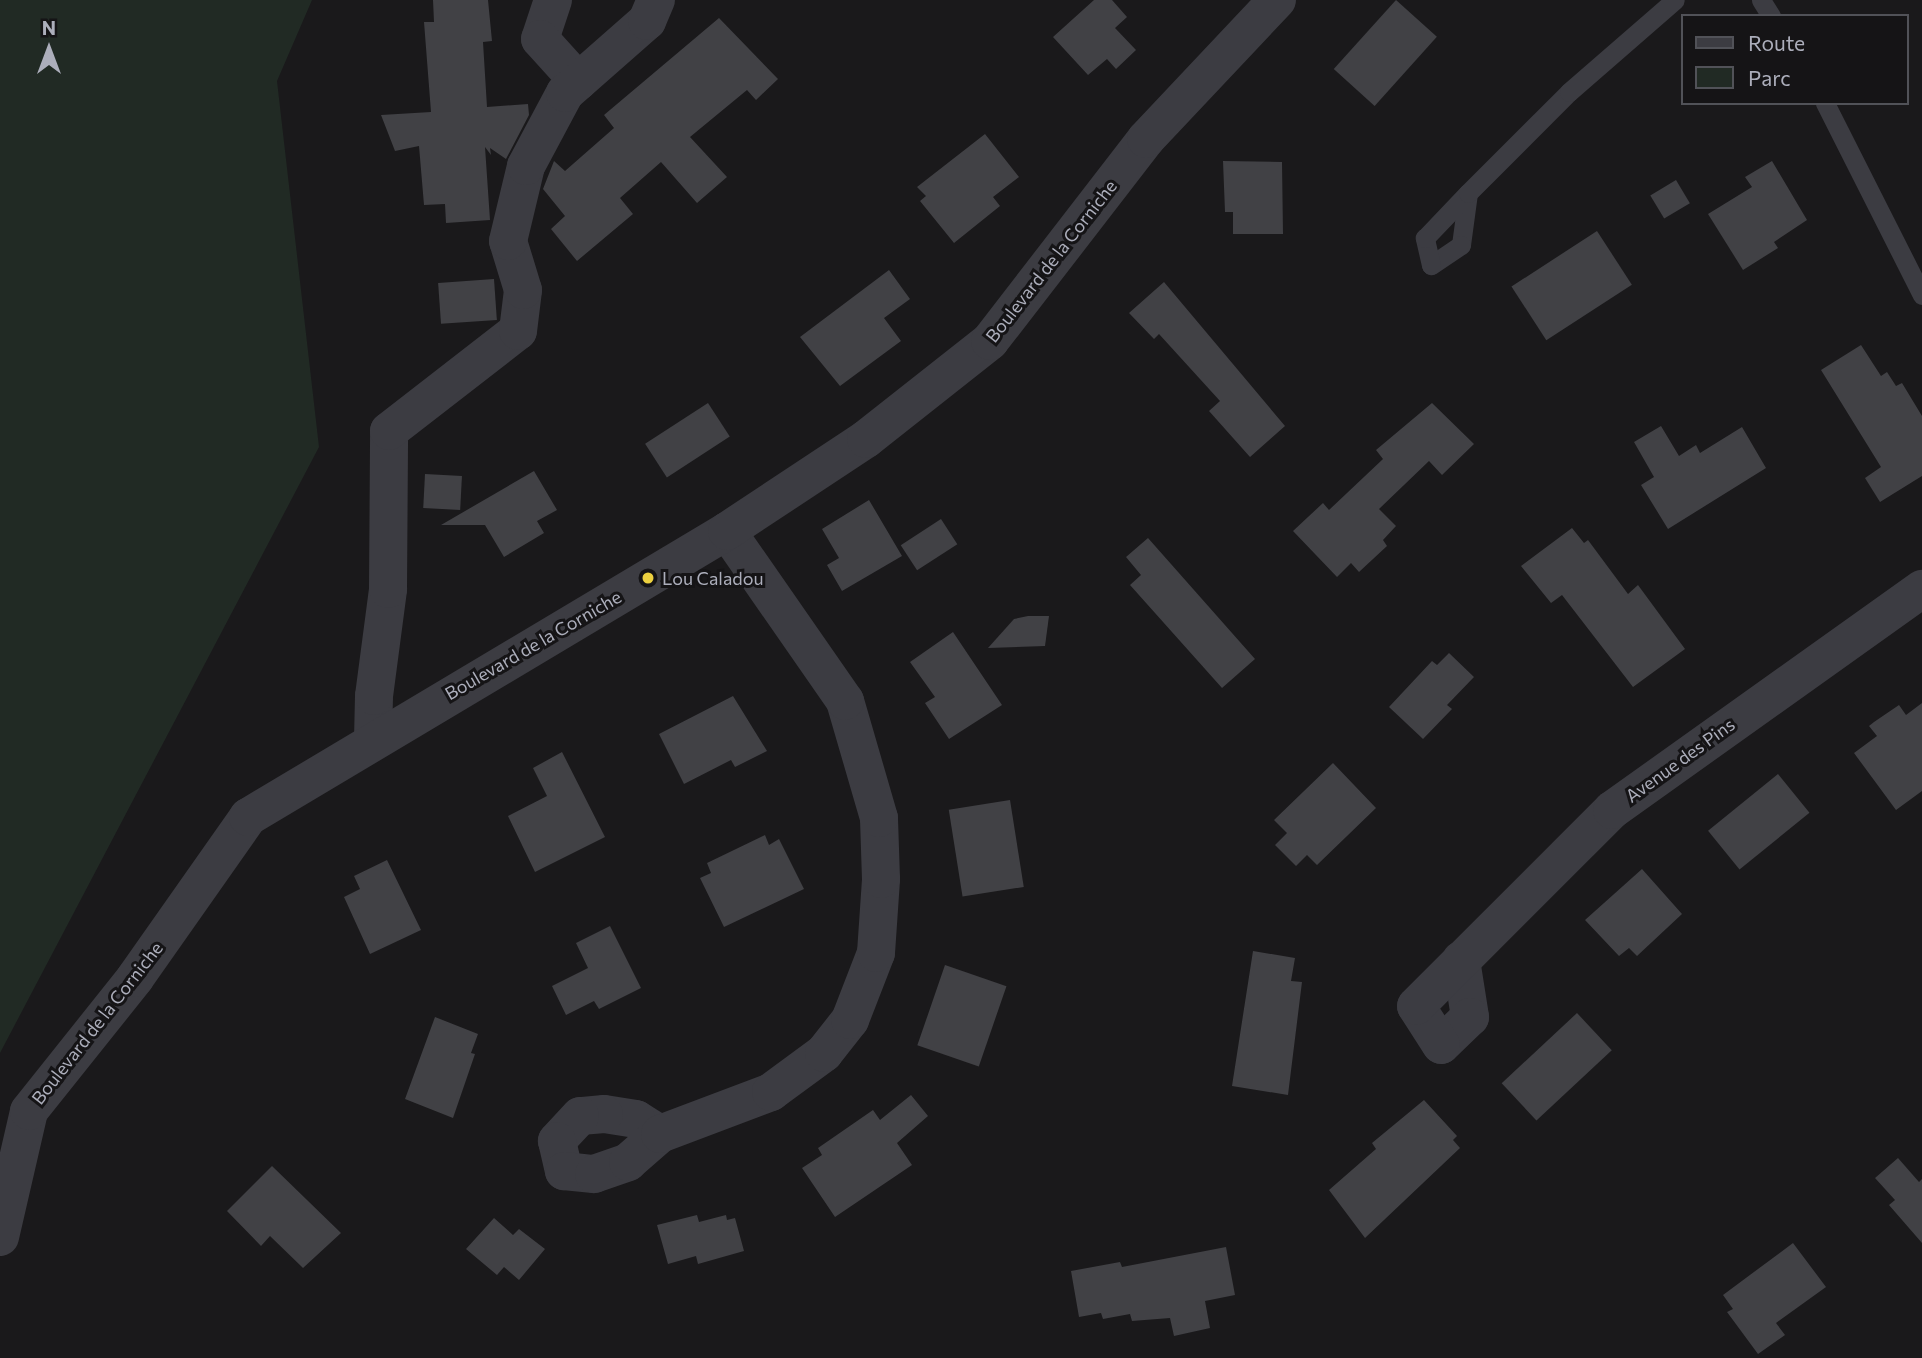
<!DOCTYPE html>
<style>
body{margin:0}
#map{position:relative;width:1922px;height:1358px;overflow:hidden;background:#1a191b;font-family:Commissioner,sans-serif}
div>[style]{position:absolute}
.green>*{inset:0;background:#212a24}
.building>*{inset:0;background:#414145;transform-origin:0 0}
.lane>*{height:19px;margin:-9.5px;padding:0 9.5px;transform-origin:9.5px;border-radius:9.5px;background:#3c3c42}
.street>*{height:38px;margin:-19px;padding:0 19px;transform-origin:19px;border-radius:19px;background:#3c3c42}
.dots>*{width:19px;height:19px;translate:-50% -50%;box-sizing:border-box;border:4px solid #151416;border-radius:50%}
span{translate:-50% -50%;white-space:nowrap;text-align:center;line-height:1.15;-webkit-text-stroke:6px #151416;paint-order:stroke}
.street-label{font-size:18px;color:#acaebb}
.poi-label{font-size:18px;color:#acaebb}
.left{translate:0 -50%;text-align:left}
.legend{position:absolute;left:1681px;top:14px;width:228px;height:91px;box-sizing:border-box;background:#151416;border:2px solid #515258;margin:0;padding:9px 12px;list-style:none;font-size:21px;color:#acaebb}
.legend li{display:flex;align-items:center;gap:14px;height:35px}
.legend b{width:35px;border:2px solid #515258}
.north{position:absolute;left:14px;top:14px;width:70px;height:70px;-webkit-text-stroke:5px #151416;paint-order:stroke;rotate:0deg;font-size:19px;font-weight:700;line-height:28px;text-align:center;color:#acaebb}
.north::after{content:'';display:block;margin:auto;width:24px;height:32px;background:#acaebb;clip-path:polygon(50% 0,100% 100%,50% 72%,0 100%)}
</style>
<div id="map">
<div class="green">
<div style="clip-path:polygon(0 0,312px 0,277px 81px,319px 447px,0 1053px)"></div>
</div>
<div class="building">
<div style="clip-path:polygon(433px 0,488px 0,492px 41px,483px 42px,487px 107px,528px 104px,529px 115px,506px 159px,490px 148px,491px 155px,485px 147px,490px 220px,446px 223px,445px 204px,424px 205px,419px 146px,395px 151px,381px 115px,431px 112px,424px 22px,434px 22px)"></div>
<div style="clip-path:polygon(1094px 0,1112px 0,1127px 17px,1115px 28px,1136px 50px,1116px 69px,1107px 59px,1088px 75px,1053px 37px)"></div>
<div style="left:1396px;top:0;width:55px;height:93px;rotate:42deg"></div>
<div style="clip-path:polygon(719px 18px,778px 79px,756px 100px,747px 90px,690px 137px,727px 177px,697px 203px,661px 162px,620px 198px,633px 214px,577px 261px,551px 229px,565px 216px,543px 189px,554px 161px,565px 171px,614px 128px,604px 115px)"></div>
<div style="clip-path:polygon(985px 134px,1019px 177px,993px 197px,1000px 206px,954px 243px,920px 201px,926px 196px,917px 187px)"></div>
<div style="clip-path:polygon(1223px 161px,1282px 162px,1283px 234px,1233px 234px,1233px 212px,1225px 212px)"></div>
<div style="clip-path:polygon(1772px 161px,1807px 220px,1774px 242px,1778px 248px,1743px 270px,1708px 214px,1752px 187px,1745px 177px)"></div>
<div style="left:1676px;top:180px;width:27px;height:30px;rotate:59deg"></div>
<div style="left:1597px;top:231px;width:64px;height:102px;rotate:57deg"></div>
<div style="clip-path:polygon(889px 270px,910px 299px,884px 318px,901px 341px,840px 386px,800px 337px)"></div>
<div style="left:494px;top:279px;width:41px;height:56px;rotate:86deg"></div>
<div style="clip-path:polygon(1164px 282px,1285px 426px,1250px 457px,1209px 411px,1220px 401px,1159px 334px,1154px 339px,1129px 313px)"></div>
<div style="clip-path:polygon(1861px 345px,1881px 376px,1887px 372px,1896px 386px,1902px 383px,1922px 416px,1922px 476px,1880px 502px,1865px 478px,1881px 467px,1821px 370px)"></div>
<div style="left:708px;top:403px;width:40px;height:75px;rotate:57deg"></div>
<div style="clip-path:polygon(1432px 403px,1474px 444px,1442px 475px,1429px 461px,1379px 509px,1396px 526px,1383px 540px,1387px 546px,1359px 572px,1351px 563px,1337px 577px,1293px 531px,1323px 503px,1329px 510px,1383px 459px,1376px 450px)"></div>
<div style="clip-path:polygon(1661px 426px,1679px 456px,1696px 445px,1700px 453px,1742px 427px,1766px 468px,1668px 529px,1641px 485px,1654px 477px,1634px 442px)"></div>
<div style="clip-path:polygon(534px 471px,557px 510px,537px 521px,544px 533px,504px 557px,485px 525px,441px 525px)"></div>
<div style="left:425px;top:474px;width:37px;height:34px;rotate:3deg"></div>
<div style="clip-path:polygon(869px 500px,902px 556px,842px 591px,827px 565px,839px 558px,822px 529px)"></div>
<div style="left:941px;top:519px;width:30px;height:48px;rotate:57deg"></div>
<div style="clip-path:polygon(1572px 528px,1584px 543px,1588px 540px,1628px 594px,1638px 585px,1685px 649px,1633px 687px,1562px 595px,1551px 603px,1521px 566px)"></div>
<div style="clip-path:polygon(1148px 538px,1255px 659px,1222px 688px,1130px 585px,1141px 575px,1126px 557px)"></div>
<div style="clip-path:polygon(1028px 616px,1049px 616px,1045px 646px,988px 648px,1014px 619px)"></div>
<div style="clip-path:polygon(953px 632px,1002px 705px,949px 739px,925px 703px,935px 697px,910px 662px)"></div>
<div style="clip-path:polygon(1449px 653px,1474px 677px,1447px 705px,1452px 709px,1423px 739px,1389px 707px,1432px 661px,1437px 665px)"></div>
<div style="clip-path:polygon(733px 696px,767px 751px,735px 767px,731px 760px,684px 784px,659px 734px)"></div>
<div style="clip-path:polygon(1922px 703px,1922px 791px,1896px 810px,1854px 753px,1877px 736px,1869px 726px,1874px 722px,1899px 705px,1906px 715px)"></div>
<div style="clip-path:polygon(562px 752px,605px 837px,535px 872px,508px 816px,547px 796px,533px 768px)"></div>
<div style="clip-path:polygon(1333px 763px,1376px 808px,1317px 865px,1307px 855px,1296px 866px,1275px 845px,1287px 833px,1274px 820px)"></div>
<div style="left:1778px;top:774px;width:50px;height:90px;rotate:51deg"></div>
<div style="left:1010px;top:800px;width:88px;height:62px;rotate:81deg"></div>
<div style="clip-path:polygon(765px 835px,769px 845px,779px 839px,804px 889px,724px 927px,700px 878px,711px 873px,707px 863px)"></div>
<div style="clip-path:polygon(387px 860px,421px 930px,370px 954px,344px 897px,360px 889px,354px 876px)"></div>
<div style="clip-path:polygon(1642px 869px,1682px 914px,1637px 956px,1629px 948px,1619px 956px,1585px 920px)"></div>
<div style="clip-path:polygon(610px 926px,641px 988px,599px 1009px,594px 1001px,566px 1015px,552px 986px,588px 968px,576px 943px)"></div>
<div style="clip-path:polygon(1253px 951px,1295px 958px,1291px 981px,1302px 982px,1288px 1095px,1232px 1086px)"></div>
<div style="left:945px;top:965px;width:65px;height:85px;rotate:19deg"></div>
<div style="left:1577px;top:1013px;width:51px;height:103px;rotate:47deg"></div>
<div style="clip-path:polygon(435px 1017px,478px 1034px,471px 1053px,475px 1054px,453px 1118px,405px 1099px)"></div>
<div style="clip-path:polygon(911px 1095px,928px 1116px,897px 1143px,912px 1165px,835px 1217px,802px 1168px,822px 1155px,818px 1148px,873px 1110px,880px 1120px)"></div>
<div style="clip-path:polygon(1424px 1100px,1457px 1136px,1453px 1140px,1460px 1148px,1365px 1238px,1329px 1190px,1376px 1149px,1372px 1143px)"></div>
<div style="clip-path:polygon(1898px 1158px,1919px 1182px,1922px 1179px,1922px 1243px,1889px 1205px,1895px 1200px,1875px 1178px)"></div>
<div style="clip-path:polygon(272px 1166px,341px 1233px,303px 1268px,270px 1236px,261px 1246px,227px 1211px)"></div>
<div style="clip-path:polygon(697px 1215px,699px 1222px,726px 1215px,727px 1220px,735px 1218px,744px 1251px,698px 1264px,696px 1256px,668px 1264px,657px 1225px)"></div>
<div style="clip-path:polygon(494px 1218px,513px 1235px,519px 1229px,545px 1249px,519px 1280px,504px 1267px,497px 1275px,466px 1249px)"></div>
<div style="clip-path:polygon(1793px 1243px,1826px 1287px,1776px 1323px,1785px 1335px,1758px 1354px,1727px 1312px,1733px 1309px,1723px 1295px)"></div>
<div style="clip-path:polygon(1226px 1247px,1235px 1295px,1205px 1301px,1210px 1328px,1174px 1336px,1170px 1318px,1132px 1321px,1130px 1314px,1103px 1319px,1101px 1313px,1079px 1317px,1071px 1271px,1120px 1262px,1122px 1267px)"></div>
</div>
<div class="lane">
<div style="left:1761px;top:0;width:19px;rotate:58deg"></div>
<div style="left:1825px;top:103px;width:215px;rotate:63.2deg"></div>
<div style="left:1468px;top:193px;width:52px;rotate:97.7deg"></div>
<div style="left:1461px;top:245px;width:36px;rotate:146deg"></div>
<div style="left:1431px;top:265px;width:28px;rotate:-103deg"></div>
<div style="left:1425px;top:238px;width:62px;rotate:-46.3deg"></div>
<div style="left:1468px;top:193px;width:143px;rotate:-45deg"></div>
<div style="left:1569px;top:92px;width:140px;rotate:-41deg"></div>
</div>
<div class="street">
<div style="left:553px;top:0;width:41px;rotate:108.4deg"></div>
<div style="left:540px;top:39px;width:57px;rotate:47.9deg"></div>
<div style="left:373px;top:740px;width:44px;rotate:-88.7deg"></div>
<div style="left:374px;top:696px;width:108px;rotate:-82.5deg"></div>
<div style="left:388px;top:589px;width:158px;rotate:-89.6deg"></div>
<div style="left:389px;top:431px;width:163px;rotate:-37.8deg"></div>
<div style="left:518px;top:331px;width:41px;rotate:-83deg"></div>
<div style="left:523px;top:290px;width:51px;rotate:-107deg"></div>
<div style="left:508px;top:241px;width:77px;rotate:-76.5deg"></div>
<div style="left:526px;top:166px;width:83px;rotate:-61.9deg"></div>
<div style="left:565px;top:93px;width:109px;rotate:-41.3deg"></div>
<div style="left:647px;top:21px;width:23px;rotate:-67deg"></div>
<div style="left:1461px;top:960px;width:58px;rotate:81deg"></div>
<div style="left:1470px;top:1017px;width:40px;rotate:136deg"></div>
<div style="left:1441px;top:1045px;width:46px;rotate:-122.7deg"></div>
<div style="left:1416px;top:1006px;width:277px;rotate:-45deg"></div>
<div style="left:1612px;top:810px;width:381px;rotate:-35.5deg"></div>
<div style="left:660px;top:1134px;width:28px;rotate:-148deg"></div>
<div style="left:636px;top:1119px;width:32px;rotate:-171deg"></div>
<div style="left:604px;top:1114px;width:24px;rotate:175deg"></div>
<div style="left:580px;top:1116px;width:34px;rotate:133deg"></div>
<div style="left:557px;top:1141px;width:31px;rotate:77deg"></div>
<div style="left:564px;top:1171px;width:30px;rotate:6deg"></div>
<div style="left:594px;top:1174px;width:36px;rotate:-19deg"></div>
<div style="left:628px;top:1162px;width:43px;rotate:-41.2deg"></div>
<div style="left:660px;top:1134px;width:119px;rotate:-20.7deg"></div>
<div style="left:771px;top:1092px;width:66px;rotate:-36.3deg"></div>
<div style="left:824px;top:1053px;width:42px;rotate:-51.8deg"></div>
<div style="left:850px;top:1020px;width:72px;rotate:-68.8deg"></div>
<div style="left:876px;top:953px;width:74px;rotate:-86.1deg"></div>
<div style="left:881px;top:879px;width:61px;rotate:-91.9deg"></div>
<div style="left:879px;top:818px;width:122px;rotate:-106.2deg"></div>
<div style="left:845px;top:701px;width:207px;rotate:-124.8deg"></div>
<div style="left:0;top:1237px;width:129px;rotate:-77deg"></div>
<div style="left:29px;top:1111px;width:170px;rotate:-51.4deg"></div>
<div style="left:135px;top:978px;width:197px;rotate:-54.9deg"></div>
<div style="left:248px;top:817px;width:558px;rotate:-30.84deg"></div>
<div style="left:727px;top:531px;width:167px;rotate:-33.5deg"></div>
<div style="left:866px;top:439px;width:158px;rotate:-38.3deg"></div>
<div style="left:990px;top:341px;width:255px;rotate:-52.3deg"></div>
<div style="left:1146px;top:139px;width:191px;rotate:-46.7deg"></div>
</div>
<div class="dots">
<div style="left:648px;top:578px;background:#edd140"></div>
</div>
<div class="street-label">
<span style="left:1051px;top:261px;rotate:-52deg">Boulevard de la Corniche</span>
<span style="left:533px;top:645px;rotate:-30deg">Boulevard de la Corniche</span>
<span style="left:1680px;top:760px;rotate:-36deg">Avenue des Pins</span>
<span style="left:97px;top:1023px;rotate:-52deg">Boulevard de la Corniche</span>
</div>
<div class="poi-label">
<span class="left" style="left:662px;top:578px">Lou Caladou</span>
</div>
<ul class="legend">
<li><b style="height:9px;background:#3c3c42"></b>Route</li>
<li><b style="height:19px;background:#212a24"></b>Parc</li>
</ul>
<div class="north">N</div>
</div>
